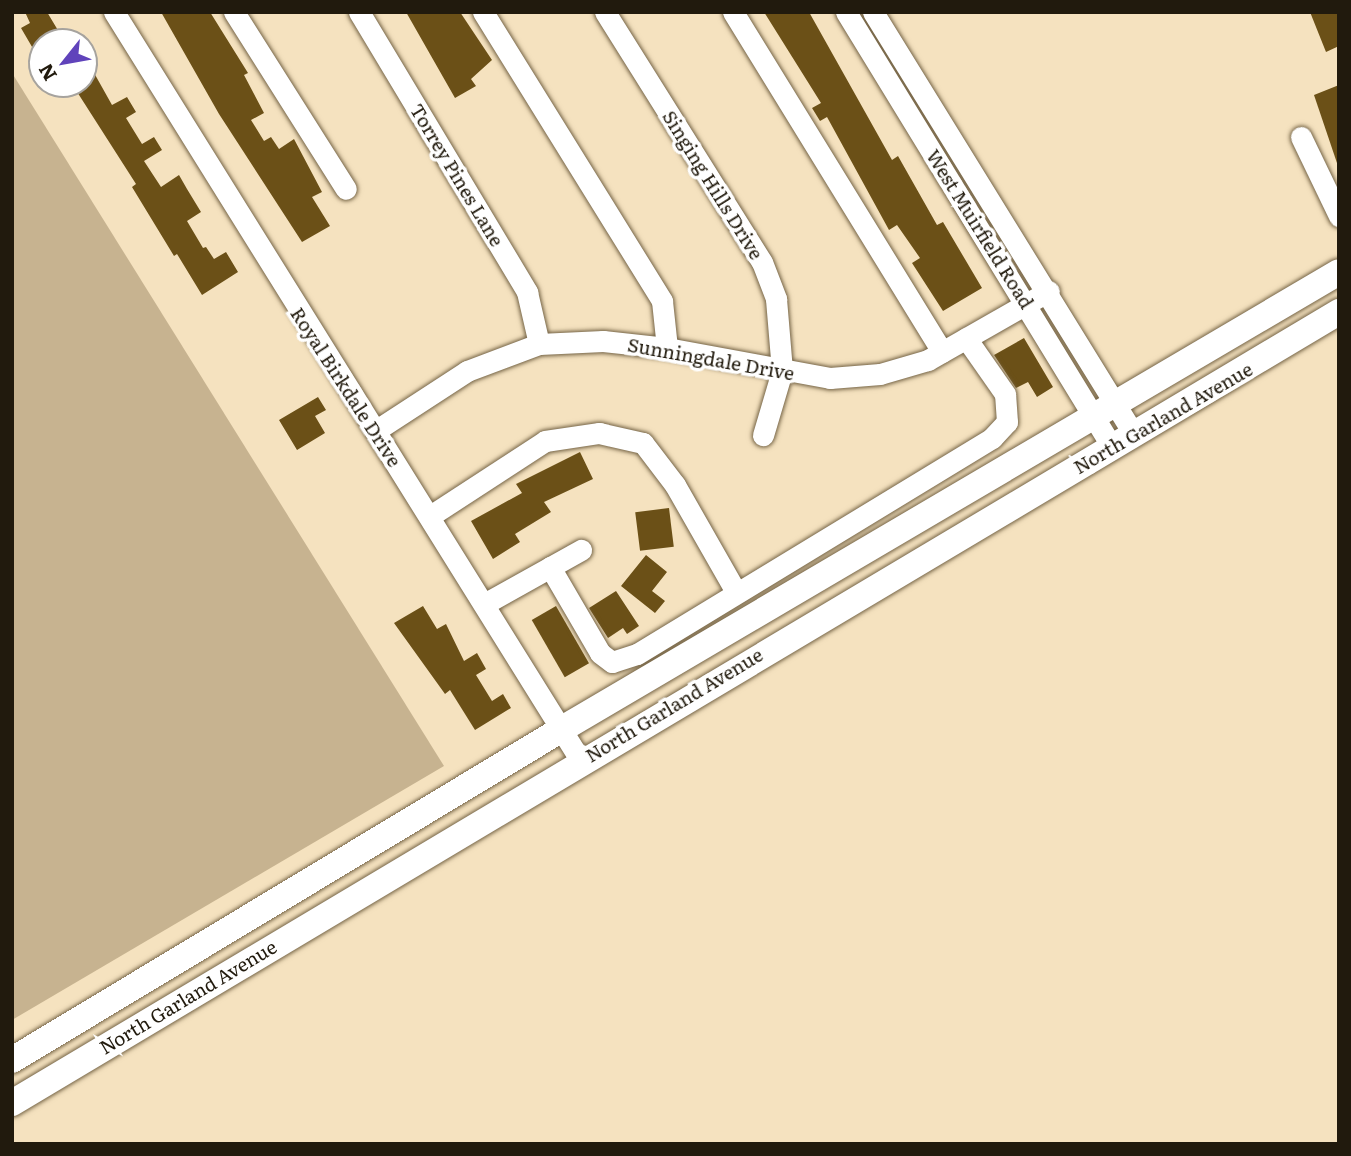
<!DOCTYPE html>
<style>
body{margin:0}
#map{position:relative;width:1351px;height:1156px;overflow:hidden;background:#f5e2bf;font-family:Literata,serif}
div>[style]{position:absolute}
.green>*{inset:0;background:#c7b390}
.building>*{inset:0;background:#6b5017;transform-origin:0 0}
.roads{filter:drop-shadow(0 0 2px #756446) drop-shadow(0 0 2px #756446)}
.minor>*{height:21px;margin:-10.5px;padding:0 10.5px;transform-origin:10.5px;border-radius:10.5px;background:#fff}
.major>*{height:26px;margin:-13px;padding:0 13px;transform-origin:13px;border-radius:13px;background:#fff}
span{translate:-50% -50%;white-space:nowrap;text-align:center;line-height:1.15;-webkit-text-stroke:7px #fff;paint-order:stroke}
.street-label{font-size:19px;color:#211a0d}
.frame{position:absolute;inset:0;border:14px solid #211a0d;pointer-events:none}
.north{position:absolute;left:28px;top:28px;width:70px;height:70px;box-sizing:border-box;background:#fff;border:2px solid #a6a39e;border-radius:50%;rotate:239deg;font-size:19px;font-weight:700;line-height:28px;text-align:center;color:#211a0d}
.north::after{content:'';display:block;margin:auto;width:24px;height:32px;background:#6043bb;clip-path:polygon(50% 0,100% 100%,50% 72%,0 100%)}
</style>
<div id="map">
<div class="green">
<div style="clip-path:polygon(12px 73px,444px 766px,12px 1020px)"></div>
</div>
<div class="building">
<div style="clip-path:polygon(25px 12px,47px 12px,65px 42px,42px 42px,42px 64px,21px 28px,30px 23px)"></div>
<div style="clip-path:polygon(161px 12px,210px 12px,248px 73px,244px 75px,264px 113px,251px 120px,264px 141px,271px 137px,279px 149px,294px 139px,322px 192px,312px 197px,330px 226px,302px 242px,219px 114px)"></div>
<div style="clip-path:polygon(406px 12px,460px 12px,492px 60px,471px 79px,476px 86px,455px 98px)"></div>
<div style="clip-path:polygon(764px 12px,809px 12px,892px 160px,898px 156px,937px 225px,943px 222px,982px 288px,943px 311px,912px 263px,920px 258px,897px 225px,889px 230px,827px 117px,820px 121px,812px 108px,821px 103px)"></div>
<div style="clip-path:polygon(1310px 12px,1339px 12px,1339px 46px,1326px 52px)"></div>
<div style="clip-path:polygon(84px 55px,112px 105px,127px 97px,136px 112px,126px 118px,142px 144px,154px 137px,162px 150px,144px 161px,161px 187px,179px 175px,187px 189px,201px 212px,187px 221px,203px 248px,206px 247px,214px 259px,226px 252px,238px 272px,202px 295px,177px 254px,174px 256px,132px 187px,136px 184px,72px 84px,84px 84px)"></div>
<div style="clip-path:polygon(1339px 85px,1339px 166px,1338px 166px,1314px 95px)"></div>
<div style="clip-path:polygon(1024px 338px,1053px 387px,1037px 397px,1028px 382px,1016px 388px,994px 355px)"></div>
<div style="clip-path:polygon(318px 397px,326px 410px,315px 416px,325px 433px,297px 450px,279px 420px)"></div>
<div style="clip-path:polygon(580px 452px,593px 479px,544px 502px,551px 512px,515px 534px,520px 542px,493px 559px,471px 521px,522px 493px,516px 484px)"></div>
<div style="left:669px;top:508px;width:39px;height:34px;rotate:83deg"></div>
<div style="clip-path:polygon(646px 555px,667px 572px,652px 591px,665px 601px,655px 613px,621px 586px)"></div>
<div style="clip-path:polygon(616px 591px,639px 626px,627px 634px,623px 628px,608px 638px,589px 608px)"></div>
<div style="clip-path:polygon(423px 606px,437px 629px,446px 624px,464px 661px,477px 653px,486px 669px,476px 675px,492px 701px,503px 694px,511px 708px,475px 730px,450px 690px,445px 694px,394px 623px)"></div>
<div style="left:556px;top:606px;width:66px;height:28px;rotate:60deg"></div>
</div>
<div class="roads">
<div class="minor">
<div style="left:114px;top:12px;width:883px;rotate:58.06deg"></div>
<div style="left:234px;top:12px;width:209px;rotate:57.7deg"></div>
<div style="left:359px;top:12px;width:327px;rotate:59deg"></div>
<div style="left:527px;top:292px;width:53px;rotate:77deg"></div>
<div style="left:483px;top:12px;width:340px;rotate:58.2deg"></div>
<div style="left:662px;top:301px;width:47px;rotate:83.9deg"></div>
<div style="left:605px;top:12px;width:295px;rotate:57.9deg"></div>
<div style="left:762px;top:262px;width:40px;rotate:69deg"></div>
<div style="left:776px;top:299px;width:72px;rotate:85.2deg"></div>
<div style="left:782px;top:371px;width:67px;rotate:106.5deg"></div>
<div style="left:733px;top:12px;width:399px;rotate:58.4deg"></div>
<div style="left:846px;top:12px;width:510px;rotate:58.55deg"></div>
<div style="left:873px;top:12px;width:496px;rotate:58.3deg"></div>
<div style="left:1301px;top:137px;width:88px;rotate:64.3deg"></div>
<div style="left:375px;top:431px;width:110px;rotate:-33.1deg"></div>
<div style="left:467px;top:371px;width:77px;rotate:-20.6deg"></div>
<div style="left:539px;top:344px;width:64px;rotate:-2.7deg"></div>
<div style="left:603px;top:341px;width:64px;rotate:6.2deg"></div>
<div style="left:667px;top:348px;width:166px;rotate:10.4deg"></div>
<div style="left:830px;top:378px;width:50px;rotate:-4.6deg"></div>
<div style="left:880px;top:374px;width:50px;rotate:-16.3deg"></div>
<div style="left:928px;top:360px;width:139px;rotate:-29.7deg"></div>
<div style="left:430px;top:516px;width:137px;rotate:-33.1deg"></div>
<div style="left:545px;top:441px;width:55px;rotate:-8.4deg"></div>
<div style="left:599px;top:433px;width:45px;rotate:12.8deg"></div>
<div style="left:643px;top:443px;width:53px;rotate:52.7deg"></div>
<div style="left:675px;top:485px;width:123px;rotate:60.3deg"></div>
<div style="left:550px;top:567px;width:99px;rotate:59.8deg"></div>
<div style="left:600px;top:653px;width:15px;rotate:37deg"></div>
<div style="left:612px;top:662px;width:26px;rotate:-18deg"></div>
<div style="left:637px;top:654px;width:416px;rotate:-31.3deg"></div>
<div style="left:992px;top:438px;width:22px;rotate:-47deg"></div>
<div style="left:1007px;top:422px;width:28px;rotate:-94deg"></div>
<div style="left:1005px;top:394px;width:68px;rotate:-124.9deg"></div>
<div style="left:486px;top:603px;width:109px;rotate:-29.2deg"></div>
</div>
<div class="major">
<div style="left:12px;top:1060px;width:642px;rotate:-31.04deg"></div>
<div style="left:562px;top:729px;width:901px;rotate:-30.46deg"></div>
<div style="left:12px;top:1103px;width:1545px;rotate:-30.8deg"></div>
</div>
</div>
<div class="street-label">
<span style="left:457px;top:175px;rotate:59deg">Torrey Pines Lane</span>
<span style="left:713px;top:185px;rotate:58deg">Singing Hills Drive</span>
<span style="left:980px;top:229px;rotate:58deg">West Muirfield Road</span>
<span style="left:711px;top:359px;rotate:10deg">Sunningdale Drive</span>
<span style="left:346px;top:387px;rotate:57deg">Royal Birkdale Drive</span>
<span style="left:1163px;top:418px;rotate:-30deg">North Garland Avenue</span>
<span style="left:674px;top:705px;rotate:-31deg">North Garland Avenue</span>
<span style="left:188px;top:997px;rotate:-31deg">North Garland Avenue</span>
</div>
<div class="frame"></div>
<div class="north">N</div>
</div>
